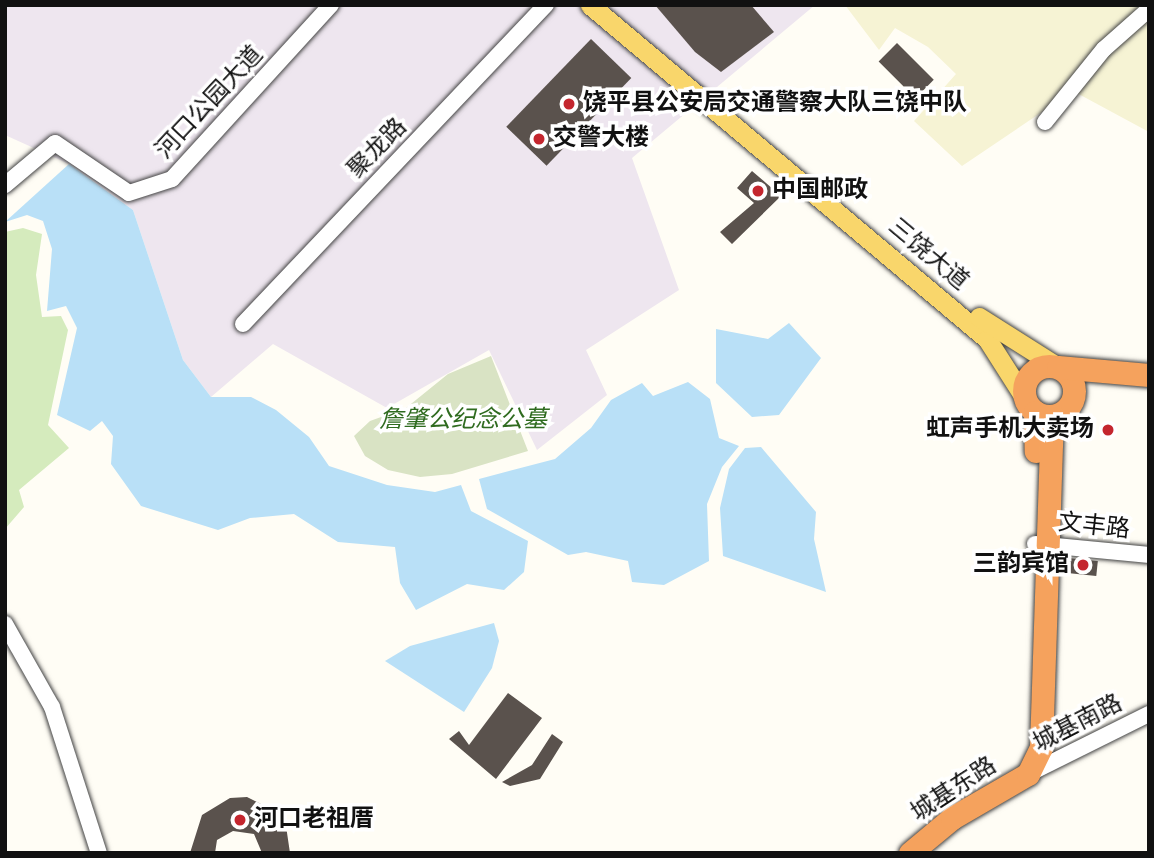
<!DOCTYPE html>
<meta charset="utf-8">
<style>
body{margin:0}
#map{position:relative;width:1154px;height:858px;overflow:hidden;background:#fffdf5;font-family:Spectral,"Noto Sans SC",serif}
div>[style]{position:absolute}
.industrial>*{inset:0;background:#eee6ef}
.farmland>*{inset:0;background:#f6f3d4}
.green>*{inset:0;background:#d5ebbd}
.cemetery>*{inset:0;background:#d9e3c4}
.water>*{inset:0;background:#b9e0f7}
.building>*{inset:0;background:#5a524d;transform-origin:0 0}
.roads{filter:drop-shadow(0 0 2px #444) drop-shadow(0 0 2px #444)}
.minor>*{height:16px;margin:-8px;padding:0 8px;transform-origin:8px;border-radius:8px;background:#fff}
.major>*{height:19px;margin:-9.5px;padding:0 9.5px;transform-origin:9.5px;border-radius:9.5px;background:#f9d66b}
.highway>*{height:23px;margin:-11.5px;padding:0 11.5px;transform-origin:11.5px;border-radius:11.5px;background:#f5a25d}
.highway>.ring{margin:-11.5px;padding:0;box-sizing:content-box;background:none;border:23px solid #f5a25d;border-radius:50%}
.dots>*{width:19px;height:19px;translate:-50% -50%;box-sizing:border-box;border:4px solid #fff;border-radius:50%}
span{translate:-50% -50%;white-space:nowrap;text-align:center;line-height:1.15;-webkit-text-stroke:7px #fff;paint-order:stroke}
.street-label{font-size:24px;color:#111}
.poi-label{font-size:24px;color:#111;font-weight:700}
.left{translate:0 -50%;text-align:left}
.right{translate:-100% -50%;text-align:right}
.park-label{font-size:24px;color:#2f6b1f;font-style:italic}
.frame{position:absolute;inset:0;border:7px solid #111;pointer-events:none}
</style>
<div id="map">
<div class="industrial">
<div style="clip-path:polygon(5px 5px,815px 5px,632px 158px,679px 290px,586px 350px,607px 395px,537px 450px,489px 350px,387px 408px,273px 344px,211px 397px,183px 360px,133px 210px,69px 164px,5px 135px)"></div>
</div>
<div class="farmland">
<div style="clip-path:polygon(845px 5px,1149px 5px,1149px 132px,1073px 91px,962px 166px,914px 121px,956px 74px,928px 47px,895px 28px,879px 50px)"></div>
</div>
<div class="green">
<div style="clip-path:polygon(23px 228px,42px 234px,36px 275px,42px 317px,61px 316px,68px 330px,48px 425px,69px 448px,19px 490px,24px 507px,5px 529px,5px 232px)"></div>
</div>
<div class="cemetery">
<div style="clip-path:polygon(491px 356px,528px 451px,452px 474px,420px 477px,388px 470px,365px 456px,354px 436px,370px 421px,406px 408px,448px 374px)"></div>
</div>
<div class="water">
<div style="clip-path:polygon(69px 164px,133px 210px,183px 360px,211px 397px,251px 397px,276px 410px,309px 437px,329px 466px,387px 485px,435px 492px,461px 485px,471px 511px,528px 541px,524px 572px,504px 590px,467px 584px,416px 610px,400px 583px,395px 547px,338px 542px,294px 514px,250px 518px,218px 530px,141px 506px,111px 464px,113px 436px,102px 421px,90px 431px,57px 415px,77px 328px,66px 306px,47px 311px,52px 249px,43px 221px,27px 215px,5px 222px)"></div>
<div style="clip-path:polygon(789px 323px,821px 358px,779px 415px,752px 417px,716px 383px,716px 329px,768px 339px)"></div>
<div style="clip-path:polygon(688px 382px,710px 399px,719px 438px,739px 446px,722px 467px,707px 504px,709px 561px,664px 585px,632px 582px,628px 561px,586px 552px,568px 555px,487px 509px,479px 479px,555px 459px,591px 428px,611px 400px,642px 383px,653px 396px)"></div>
<div style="clip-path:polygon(761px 447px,816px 512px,814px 539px,826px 592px,723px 556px,720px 508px,729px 469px,745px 448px)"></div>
<div style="clip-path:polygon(494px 623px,499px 641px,492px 668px,464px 712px,385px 661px,410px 646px)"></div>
</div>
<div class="building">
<div style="clip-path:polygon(655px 5px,751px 5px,774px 32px,721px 72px,695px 52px)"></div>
<div style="left:591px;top:39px;width:56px;height:122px;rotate:44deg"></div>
<div style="left:897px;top:43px;width:52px;height:26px;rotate:45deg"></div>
<div style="clip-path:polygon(752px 171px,781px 196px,732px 244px,720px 232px,754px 203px,737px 188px)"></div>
<div style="left:1069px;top:558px;width:29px;height:15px;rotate:6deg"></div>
<div style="clip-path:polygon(508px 693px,542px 718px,496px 779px,449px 739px,459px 731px,469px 745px)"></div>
<div style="clip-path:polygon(552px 734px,563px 742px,540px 779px,510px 786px,502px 782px,532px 765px)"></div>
<div style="clip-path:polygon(247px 797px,277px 812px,286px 826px,290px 853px,262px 853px,254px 834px,233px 831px,217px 840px,215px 853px,190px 853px,202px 815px,230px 798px)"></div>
</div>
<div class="roads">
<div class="minor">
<div style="left:1045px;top:122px;width:94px;rotate:-51.1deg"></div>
<div style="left:1104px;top:49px;width:60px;rotate:-41.6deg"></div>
<div style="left:5px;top:185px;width:65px;rotate:-40deg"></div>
<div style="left:55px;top:143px;width:89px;rotate:34deg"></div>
<div style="left:129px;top:193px;width:45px;rotate:-18deg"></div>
<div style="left:172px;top:179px;width:236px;rotate:-47.6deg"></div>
<div style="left:243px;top:324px;width:440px;rotate:-46.5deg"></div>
<div style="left:1035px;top:544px;width:115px;rotate:5.5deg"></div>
<div style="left:5px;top:624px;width:95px;rotate:60.5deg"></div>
<div style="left:52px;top:707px;width:153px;rotate:72.2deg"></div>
<div style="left:1028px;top:774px;width:135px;rotate:-26.4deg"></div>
</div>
<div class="major">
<div style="left:590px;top:5px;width:519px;rotate:40.07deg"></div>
<div style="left:987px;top:339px;width:69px;rotate:57.5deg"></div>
<div style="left:979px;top:317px;width:93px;rotate:32.3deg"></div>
</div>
<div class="highway">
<div class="ring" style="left:1024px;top:366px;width:27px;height:27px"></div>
<div style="left:1058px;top:367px;width:91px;rotate:5deg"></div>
<div style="left:1035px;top:412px;width:39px;rotate:89deg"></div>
<div style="left:910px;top:853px;width:55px;rotate:-39.8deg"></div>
<div style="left:952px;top:818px;width:88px;rotate:-30.1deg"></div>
<div style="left:1028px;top:774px;width:30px;rotate:-64deg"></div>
<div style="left:1041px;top:747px;width:331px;rotate:-88.1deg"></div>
</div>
</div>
<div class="dots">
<div style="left:569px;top:104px;background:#c4262e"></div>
<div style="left:539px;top:139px;background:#c4262e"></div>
<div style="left:758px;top:191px;background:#c4262e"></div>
<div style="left:1108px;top:430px;background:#c4262e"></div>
<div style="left:1083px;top:565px;background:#c4262e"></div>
<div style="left:240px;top:820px;background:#c4262e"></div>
</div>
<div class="street-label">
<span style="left:210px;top:103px;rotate:-47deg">河口公园大道</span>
<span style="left:378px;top:149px;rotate:-46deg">聚龙路</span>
<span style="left:928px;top:255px;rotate:40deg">三饶大道</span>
<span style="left:1094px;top:527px;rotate:6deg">文丰路</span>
<span style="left:1078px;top:724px;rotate:-27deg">城基南路</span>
<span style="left:954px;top:790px;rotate:-33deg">城基东路</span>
</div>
<div class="poi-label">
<span class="left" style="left:583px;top:104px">饶平县公安局交通警察大队三饶中队</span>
<span class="left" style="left:553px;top:139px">交警大楼</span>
<span class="left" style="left:772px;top:191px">中国邮政</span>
<span class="right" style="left:1094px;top:430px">虹声手机大卖场</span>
<span class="right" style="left:1069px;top:565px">三韵宾馆</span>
<span class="left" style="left:254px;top:820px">河口老祖厝</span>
</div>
<div class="park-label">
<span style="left:463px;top:421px">詹肇公纪念公墓</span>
</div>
<div class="frame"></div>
</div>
